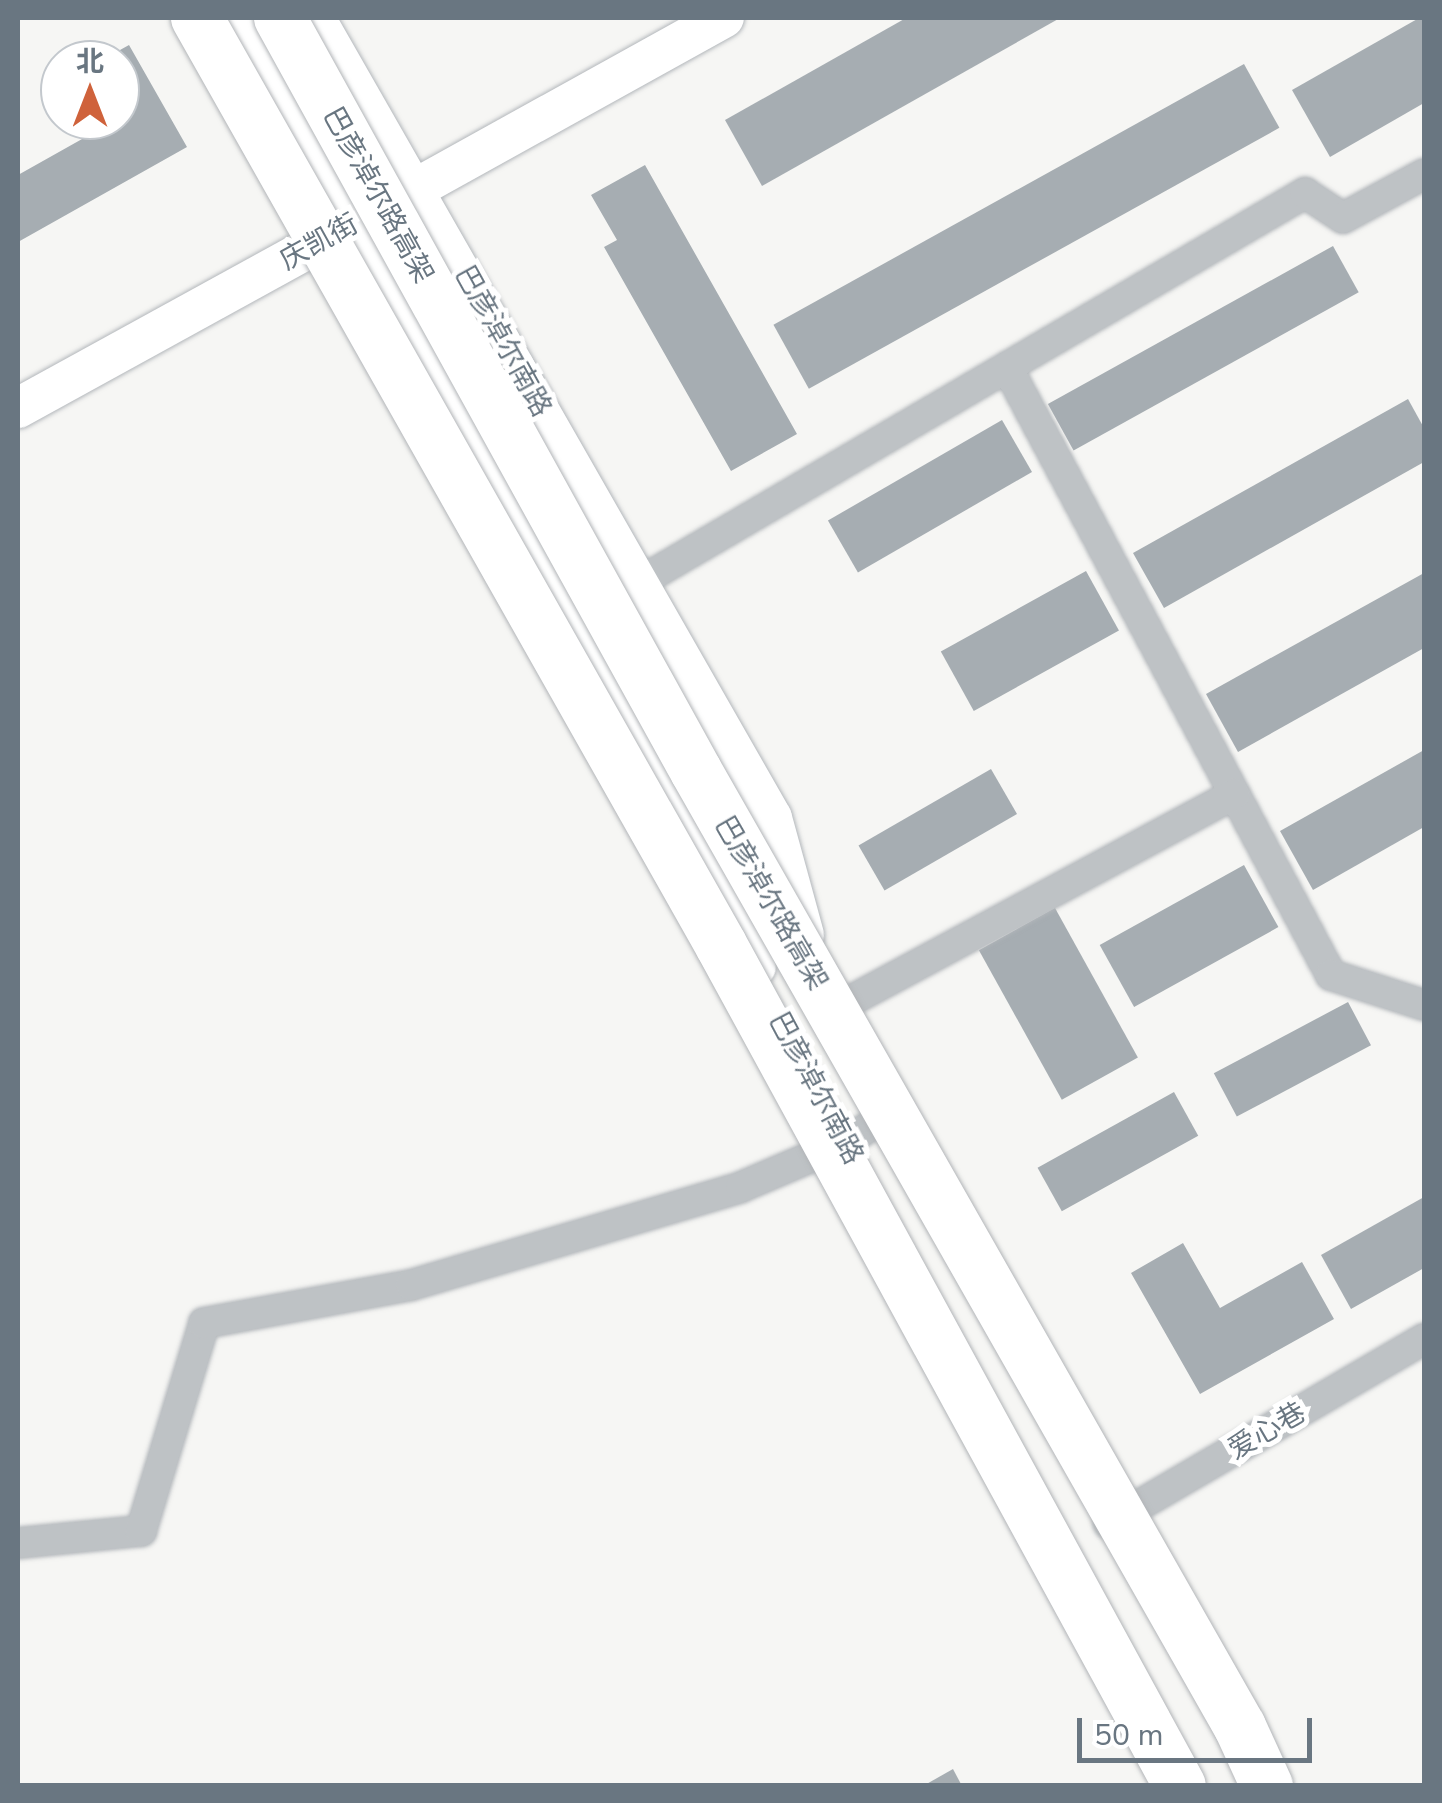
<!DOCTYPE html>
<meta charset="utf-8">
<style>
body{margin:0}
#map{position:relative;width:1442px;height:1803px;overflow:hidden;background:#f6f6f4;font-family:"Nunito Sans","Noto Sans SC",sans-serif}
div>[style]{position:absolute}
.building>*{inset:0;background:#a6adb2;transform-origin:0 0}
.roads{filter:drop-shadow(0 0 2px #b3b7bb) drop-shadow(0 0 2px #b3b7bb)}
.street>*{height:30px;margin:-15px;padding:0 15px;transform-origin:15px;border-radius:15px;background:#bec2c5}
.secondary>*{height:40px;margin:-20px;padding:0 20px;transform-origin:20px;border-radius:20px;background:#fff}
.bridges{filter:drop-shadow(0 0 2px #b2b5b8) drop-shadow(0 0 2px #b2b5b8)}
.highway-bridge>*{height:52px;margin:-26px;padding:0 26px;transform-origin:26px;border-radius:26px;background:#fff}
span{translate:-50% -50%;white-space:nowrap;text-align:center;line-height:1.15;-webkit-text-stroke:10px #fff;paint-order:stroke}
.street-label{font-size:28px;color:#697681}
.frame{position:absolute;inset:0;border:20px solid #697681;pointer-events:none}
.north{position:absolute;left:40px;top:40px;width:100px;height:100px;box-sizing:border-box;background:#fff;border:2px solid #c3c8cd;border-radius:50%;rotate:0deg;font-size:28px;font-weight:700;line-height:40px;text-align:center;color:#697681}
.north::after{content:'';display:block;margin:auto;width:35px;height:45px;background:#cf623b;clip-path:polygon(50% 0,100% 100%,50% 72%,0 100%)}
.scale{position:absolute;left:1077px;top:1718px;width:235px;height:45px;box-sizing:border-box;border:5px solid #697681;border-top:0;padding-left:12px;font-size:30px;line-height:35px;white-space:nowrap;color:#697681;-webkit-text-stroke:8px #fff;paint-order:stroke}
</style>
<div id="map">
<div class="building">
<div style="clip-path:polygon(906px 18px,1060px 18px,762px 186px,725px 120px)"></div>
<div style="clip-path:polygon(1419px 18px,1424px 18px,1424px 103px,1330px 157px,1292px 90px)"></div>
<div style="clip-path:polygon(129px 45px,187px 147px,18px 242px,18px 175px,107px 125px,104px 120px,120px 120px,120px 60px,102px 60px)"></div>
<div style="left:1244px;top:64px;width:73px;height:538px;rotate:61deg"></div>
<div style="clip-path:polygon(645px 165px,797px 434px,731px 471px,604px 247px,617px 240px,591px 195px)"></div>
<div style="left:1333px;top:246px;width:53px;height:326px;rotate:61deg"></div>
<div style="clip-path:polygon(1408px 399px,1424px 428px,1424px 462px,1164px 608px,1133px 553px)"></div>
<div style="left:1002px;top:420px;width:60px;height:201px;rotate:60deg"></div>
<div style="left:1086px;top:571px;width:68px;height:166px;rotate:61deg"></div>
<div style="clip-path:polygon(1424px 573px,1424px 648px,1238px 752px,1206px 694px)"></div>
<div style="clip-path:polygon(1424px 750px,1424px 827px,1313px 890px,1280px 831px)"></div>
<div style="left:991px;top:769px;width:52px;height:153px;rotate:60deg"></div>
<div style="left:1244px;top:865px;width:71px;height:165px;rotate:61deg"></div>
<div style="left:1055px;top:908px;width:171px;height:87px;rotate:61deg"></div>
<div style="left:1348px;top:1002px;width:49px;height:152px;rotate:62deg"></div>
<div style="left:1174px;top:1092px;width:50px;height:156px;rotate:61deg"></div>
<div style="clip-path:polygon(1424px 1197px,1424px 1268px,1351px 1309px,1321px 1255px)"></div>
<div style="clip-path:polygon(1183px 1243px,1220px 1308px,1302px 1262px,1334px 1319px,1200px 1394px,1131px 1273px)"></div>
<div style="clip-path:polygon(953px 1769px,962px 1786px,923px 1786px)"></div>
</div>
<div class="roads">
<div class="street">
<div style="left:1007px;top:367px;width:689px;rotate:61.95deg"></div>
<div style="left:1331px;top:975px;width:98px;rotate:17.9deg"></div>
<div style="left:638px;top:583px;width:773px;rotate:-30.32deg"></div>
<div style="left:1305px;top:193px;width:45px;rotate:33.3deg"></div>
<div style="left:1343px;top:218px;width:92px;rotate:-28.5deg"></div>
<div style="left:826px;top:1014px;width:464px;rotate:-28.3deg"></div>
<div style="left:1109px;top:1523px;width:365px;rotate:-30.3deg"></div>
<div style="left:18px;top:1543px;width:124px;rotate:-5.6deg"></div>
<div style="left:141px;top:1531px;width:217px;rotate:-73.1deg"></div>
<div style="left:204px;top:1323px;width:210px;rotate:-10.4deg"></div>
<div style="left:411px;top:1285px;width:344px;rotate:-16.5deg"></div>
<div style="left:741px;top:1187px;width:114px;rotate:-23.2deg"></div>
<div style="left:846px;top:1142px;width:50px;rotate:-33.7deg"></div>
</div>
<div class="secondary">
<div style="left:241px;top:18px;width:953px;rotate:60.67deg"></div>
<div style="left:708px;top:849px;width:127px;rotate:67.9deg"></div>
<div style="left:315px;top:18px;width:921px;rotate:60.26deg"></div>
<div style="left:772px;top:818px;width:121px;rotate:74.7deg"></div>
<div style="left:395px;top:200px;width:376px;rotate:-29deg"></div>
<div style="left:18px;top:408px;width:373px;rotate:-28.8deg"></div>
</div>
</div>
<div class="bridges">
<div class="highway-bridge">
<div style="left:197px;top:18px;width:1065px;rotate:60.52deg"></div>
<div style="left:721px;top:945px;width:958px;rotate:61.38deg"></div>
<div style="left:280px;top:18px;width:860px;rotate:61.08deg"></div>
<div style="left:696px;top:771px;width:1100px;rotate:60.36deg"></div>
<div style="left:1240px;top:1727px;width:65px;rotate:65.4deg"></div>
</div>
</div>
<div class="street-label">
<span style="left:378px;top:195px;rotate:61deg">巴彦淖尔路高架</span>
<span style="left:319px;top:242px;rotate:-29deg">庆凯街</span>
<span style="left:503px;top:341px;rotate:61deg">巴彦淖尔南路</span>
<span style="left:771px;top:903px;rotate:60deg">巴彦淖尔路高架</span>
<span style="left:816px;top:1088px;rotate:62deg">巴彦淖尔南路</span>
<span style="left:1267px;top:1431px;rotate:-30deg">爱心巷</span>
</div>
<div class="frame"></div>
<div class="north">北</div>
<div class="scale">50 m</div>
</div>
